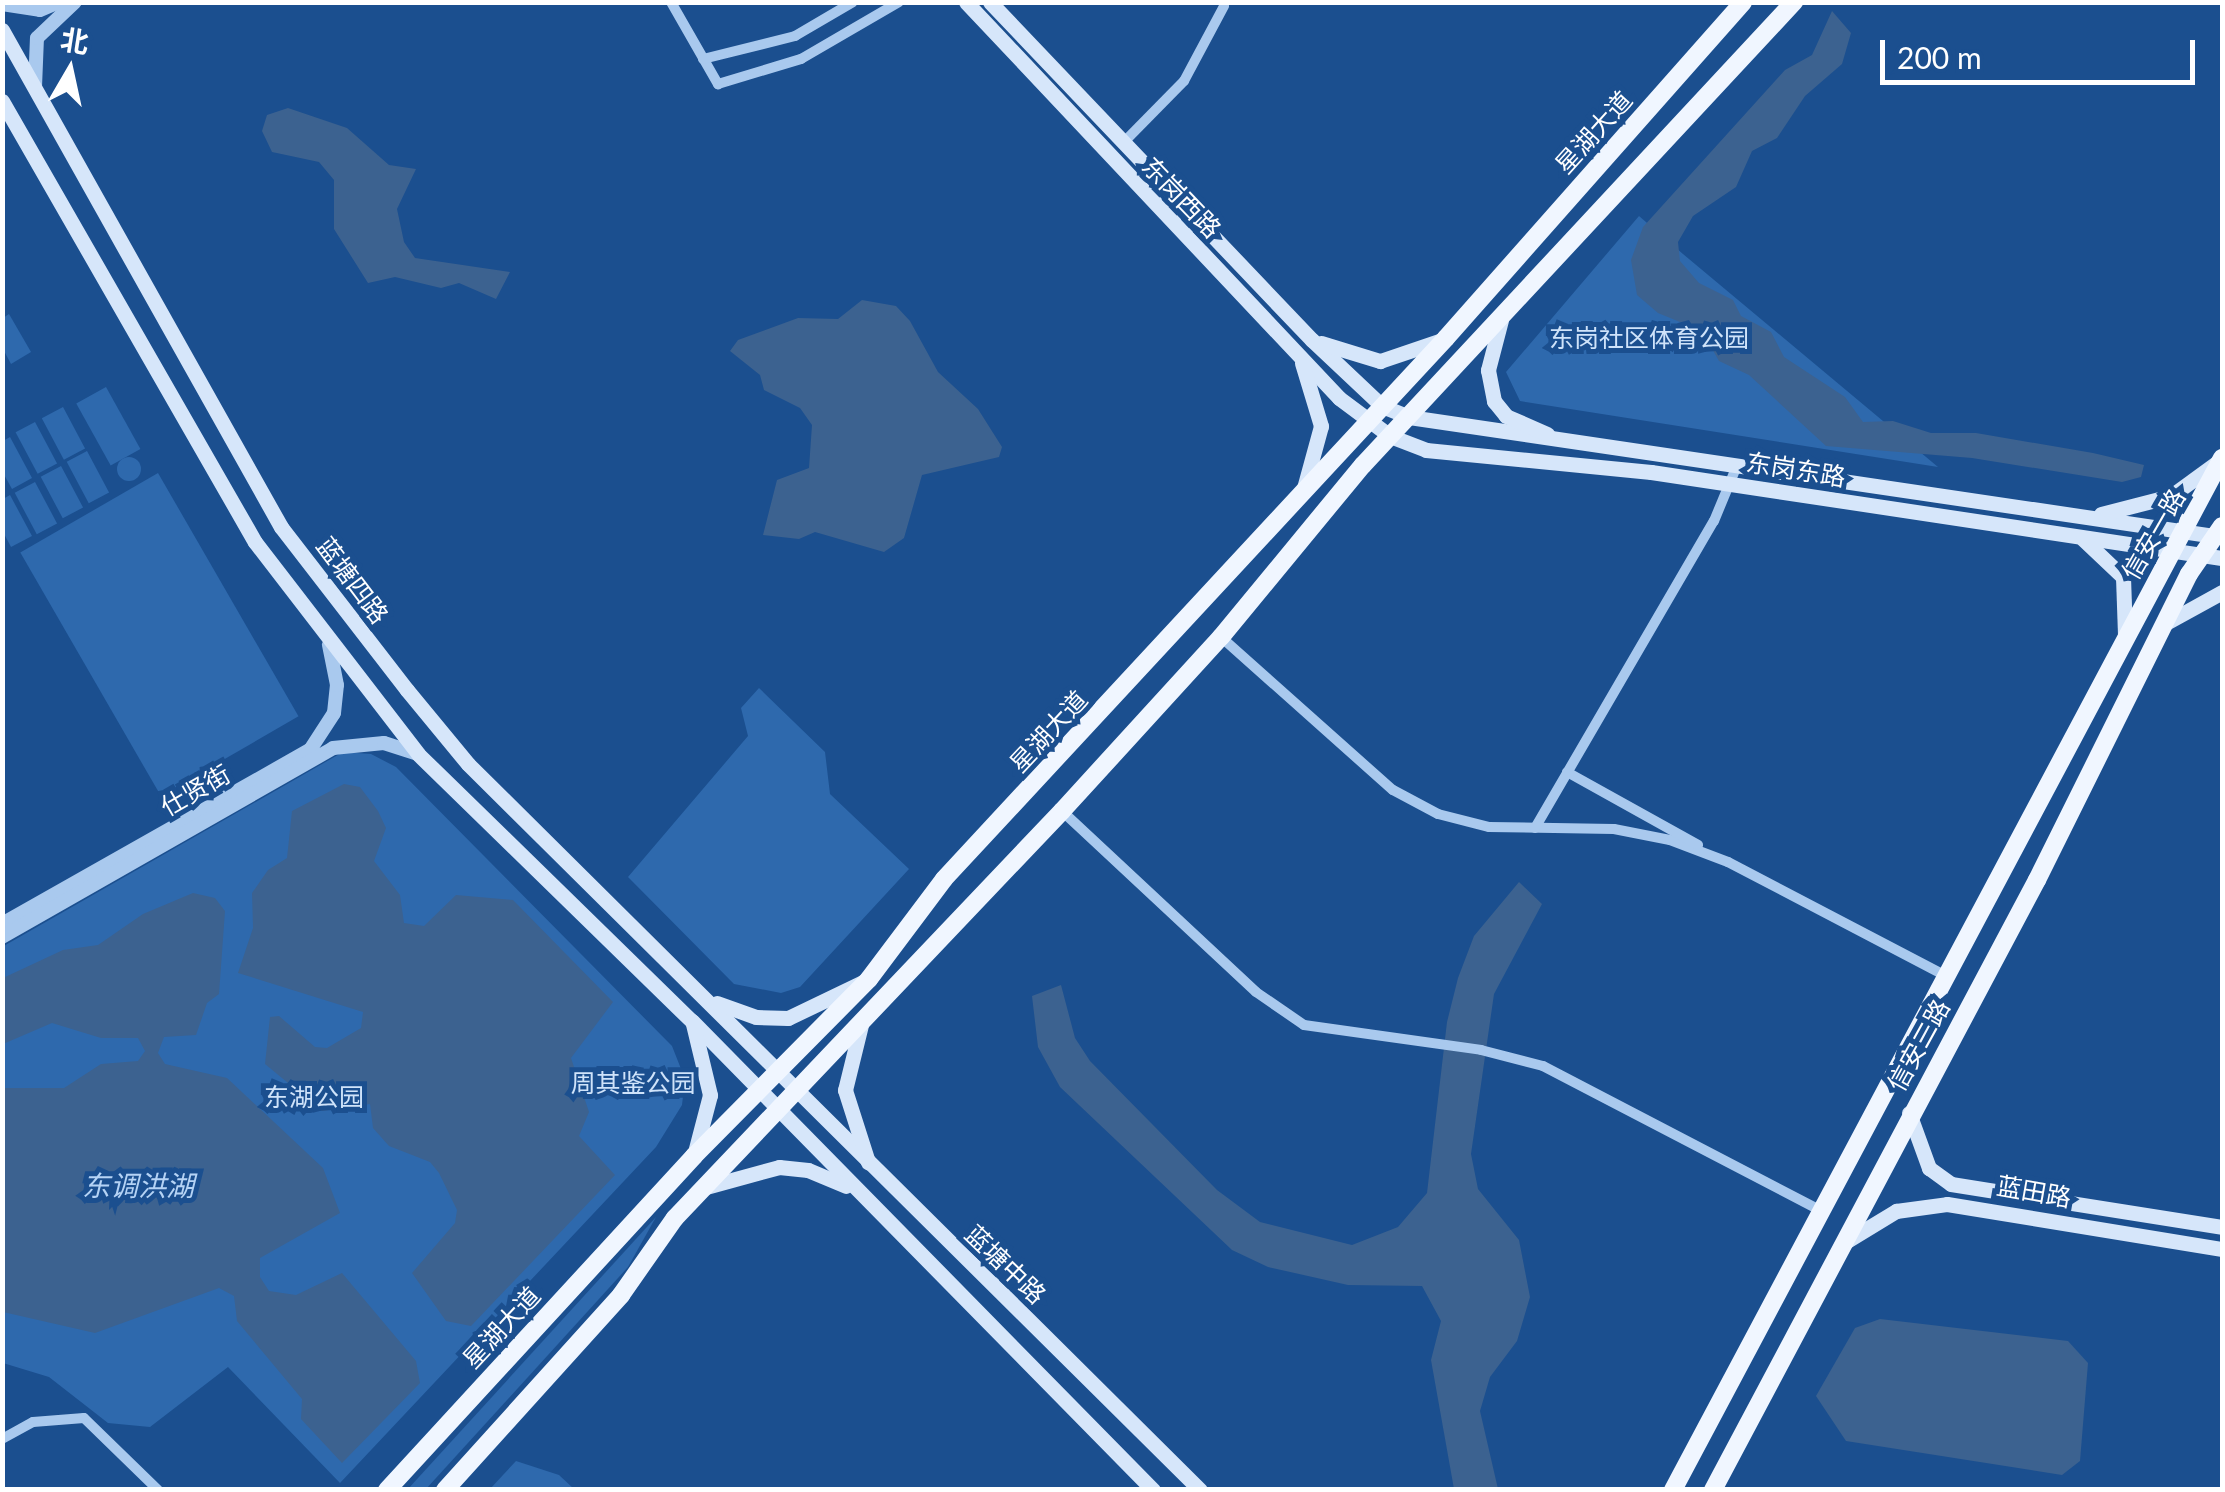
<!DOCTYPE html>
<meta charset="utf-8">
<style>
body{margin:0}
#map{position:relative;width:2225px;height:1492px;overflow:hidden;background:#1b4f8f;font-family:Lato,"Noto Sans SC",sans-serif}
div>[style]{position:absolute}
.green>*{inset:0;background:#2e69ad;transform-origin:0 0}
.round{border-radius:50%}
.water>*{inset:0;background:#3c6290}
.minor>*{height:10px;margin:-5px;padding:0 5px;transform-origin:5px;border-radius:5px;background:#a9c9ee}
.tertiary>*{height:14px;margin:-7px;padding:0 7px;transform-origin:7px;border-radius:7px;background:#a9c9ee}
.secondary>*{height:15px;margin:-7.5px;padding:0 7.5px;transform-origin:7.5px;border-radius:7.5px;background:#d6e6fa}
.primary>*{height:18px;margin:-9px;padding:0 9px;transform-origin:9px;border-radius:9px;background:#f0f6ff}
span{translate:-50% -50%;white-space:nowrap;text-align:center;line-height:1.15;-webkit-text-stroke:10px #1b4f8f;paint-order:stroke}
.street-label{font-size:25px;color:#fff}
.park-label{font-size:25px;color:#cfe3fa}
.water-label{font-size:28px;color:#b5d3f5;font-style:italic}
.frame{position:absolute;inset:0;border:5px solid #fff;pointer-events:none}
.north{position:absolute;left:20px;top:20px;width:100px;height:100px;-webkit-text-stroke:8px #1b4f8f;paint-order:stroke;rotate:9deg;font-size:28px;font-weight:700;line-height:40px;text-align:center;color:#fff}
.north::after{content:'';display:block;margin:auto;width:35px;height:45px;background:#fff;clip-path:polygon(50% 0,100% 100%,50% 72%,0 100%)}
.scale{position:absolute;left:1880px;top:40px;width:315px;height:45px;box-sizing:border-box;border:5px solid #fff;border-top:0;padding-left:12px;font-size:30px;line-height:35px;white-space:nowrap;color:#fff;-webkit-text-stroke:8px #1b4f8f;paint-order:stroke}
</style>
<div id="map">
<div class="green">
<div style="clip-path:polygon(1639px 216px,1683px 254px,1938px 467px,1520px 401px,1506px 372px)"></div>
<div style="clip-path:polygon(9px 314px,31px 352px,11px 364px,3px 349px,3px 318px)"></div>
<div style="left:106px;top:387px;width:71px;height:34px;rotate:61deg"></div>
<div style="left:63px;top:407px;width:47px;height:24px;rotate:62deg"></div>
<div style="left:35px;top:422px;width:47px;height:22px;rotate:62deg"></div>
<div style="clip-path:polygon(10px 437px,32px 478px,12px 489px,2px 471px,3px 441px)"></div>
<div style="left:87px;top:451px;width:47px;height:23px;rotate:62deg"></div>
<div class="round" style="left:117px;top:457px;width:24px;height:24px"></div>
<div style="left:61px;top:466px;width:47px;height:23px;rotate:62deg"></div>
<div style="left:158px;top:473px;width:281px;height:159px;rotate:60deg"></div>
<div style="left:35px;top:482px;width:47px;height:23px;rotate:62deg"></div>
<div style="clip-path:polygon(10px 495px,32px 536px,11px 547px,2px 530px,3px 499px)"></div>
<div style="clip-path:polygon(759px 688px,825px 752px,830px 794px,909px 869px,800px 987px,781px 993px,734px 984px,628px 877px,748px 736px,741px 708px)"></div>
<div style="clip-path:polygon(343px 752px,371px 754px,396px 767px,672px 1046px,685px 1079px,682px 1105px,656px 1147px,340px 1483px,228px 1367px,150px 1427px,108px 1423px,49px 1377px,3px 1363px,2px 947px)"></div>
<div style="clip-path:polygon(656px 1217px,628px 1267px,426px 1489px,408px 1489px)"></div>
<div style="clip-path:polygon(516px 1461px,559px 1475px,574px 1489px,490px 1489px)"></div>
</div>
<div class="water">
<div style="clip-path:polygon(1832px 11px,1851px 33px,1842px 64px,1805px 96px,1777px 138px,1752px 151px,1736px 187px,1693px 216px,1678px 242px,1680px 261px,1699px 283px,1733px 300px,1741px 316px,1771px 332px,1784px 357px,1845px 397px,1863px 422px,1893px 421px,1931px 433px,1976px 433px,2093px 453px,2144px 465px,2141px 477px,2122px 482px,1972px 458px,1826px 446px,1749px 375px,1719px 361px,1702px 331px,1658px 313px,1637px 295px,1631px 260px,1643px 227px,1785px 70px,1812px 55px)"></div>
<div style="clip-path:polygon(288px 108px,347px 128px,389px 165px,416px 169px,397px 209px,404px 242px,415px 258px,510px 272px,496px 299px,459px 283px,441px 288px,395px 277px,368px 283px,334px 229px,334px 180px,319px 162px,272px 152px,262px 131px,267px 115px)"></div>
<div style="clip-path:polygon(862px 300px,896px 306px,910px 321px,938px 372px,978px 409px,1002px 447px,999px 457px,922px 475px,904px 538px,884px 552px,815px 532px,799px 539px,763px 535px,777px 480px,809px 468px,812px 425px,800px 408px,764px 390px,760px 375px,730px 351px,738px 340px,798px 318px,838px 319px)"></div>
<div style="clip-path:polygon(344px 784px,360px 787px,378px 811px,386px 828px,374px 861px,400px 895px,404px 923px,424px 926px,456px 895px,513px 900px,613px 1002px,571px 1058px,589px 1112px,579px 1136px,615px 1175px,471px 1326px,446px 1321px,412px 1273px,455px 1223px,457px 1210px,439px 1173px,430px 1162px,389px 1146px,373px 1128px,370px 1104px,322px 1111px,265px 1064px,270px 1017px,279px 1016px,315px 1047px,327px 1048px,361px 1028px,363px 1012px,238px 973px,253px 928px,252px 893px,268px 870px,287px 858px,292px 811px)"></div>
<div style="clip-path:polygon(1519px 882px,1542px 904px,1494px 994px,1471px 1154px,1478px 1189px,1519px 1240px,1530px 1297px,1517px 1341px,1490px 1377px,1480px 1411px,1498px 1489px,1454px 1489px,1431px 1360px,1441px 1321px,1422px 1286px,1348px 1285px,1268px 1267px,1232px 1250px,1060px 1087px,1038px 1047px,1032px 996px,1061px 985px,1075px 1038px,1090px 1061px,1217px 1190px,1260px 1222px,1352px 1245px,1398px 1227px,1427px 1193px,1447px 1022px,1458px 978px,1474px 936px)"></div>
<div style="clip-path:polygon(193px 893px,215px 898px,225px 911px,219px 994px,207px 1003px,196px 1035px,164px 1037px,158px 1053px,165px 1064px,227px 1078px,323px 1168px,340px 1213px,260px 1258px,260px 1277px,269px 1291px,296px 1295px,342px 1273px,416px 1361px,420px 1383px,342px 1463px,301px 1419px,302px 1399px,237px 1321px,234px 1296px,219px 1288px,95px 1333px,3px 1312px,3px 1088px,64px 1088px,101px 1064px,138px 1061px,145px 1051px,138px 1038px,101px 1038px,52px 1023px,3px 1044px,3px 978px,63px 950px,98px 945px,143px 914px)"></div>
<div style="clip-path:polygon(1880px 1319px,2068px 1341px,2088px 1363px,2080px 1461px,2062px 1475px,1846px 1441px,1816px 1396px,1855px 1328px)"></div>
</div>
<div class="minor">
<div style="left:671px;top:2px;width:95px;rotate:60.2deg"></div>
<div style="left:718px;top:84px;width:87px;rotate:-16.8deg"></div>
<div style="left:801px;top:59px;width:113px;rotate:-30.2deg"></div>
<div style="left:703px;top:59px;width:95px;rotate:-14deg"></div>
<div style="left:795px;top:36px;width:67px;rotate:-30.4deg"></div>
<div style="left:1123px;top:143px;width:87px;rotate:-45.5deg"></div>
<div style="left:1184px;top:81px;width:85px;rotate:-61.9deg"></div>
<div style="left:1221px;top:637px;width:230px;rotate:41.7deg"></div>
<div style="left:1393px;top:790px;width:51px;rotate:28.1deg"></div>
<div style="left:1438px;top:814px;width:53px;rotate:14.3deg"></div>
<div style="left:1489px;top:827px;width:125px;rotate:0.9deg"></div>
<div style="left:1614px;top:829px;width:57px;rotate:11.1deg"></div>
<div style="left:1670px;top:840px;width:62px;rotate:20.8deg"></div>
<div style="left:1728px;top:862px;width:246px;rotate:27.6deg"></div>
<div style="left:1567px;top:772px;width:150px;rotate:29.1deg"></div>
<div style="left:1062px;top:811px;width:265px;rotate:43deg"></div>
<div style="left:1256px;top:992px;width:58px;rotate:34.5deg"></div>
<div style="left:1304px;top:1025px;width:179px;rotate:8deg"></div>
<div style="left:1481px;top:1050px;width:64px;rotate:14.5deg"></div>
<div style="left:1543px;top:1066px;width:314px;rotate:27.5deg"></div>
<div style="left:1535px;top:828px;width:355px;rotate:-59.8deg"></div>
<div style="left:1714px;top:521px;width:57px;rotate:-67.5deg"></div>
<div style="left:2px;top:1439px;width:35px;rotate:-29deg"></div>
<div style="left:33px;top:1422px;width:51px;rotate:-4.5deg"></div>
<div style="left:84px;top:1418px;width:103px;rotate:44.2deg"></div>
</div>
<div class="tertiary">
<div style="left:2px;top:4px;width:38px;rotate:9deg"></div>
<div style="left:40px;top:10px;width:21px;rotate:-23deg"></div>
<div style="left:35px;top:87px;width:49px;rotate:-87.7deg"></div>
<div style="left:37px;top:38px;width:52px;rotate:-43.5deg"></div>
<div style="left:2px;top:924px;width:354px;rotate:-29.5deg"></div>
<div style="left:310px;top:750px;width:44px;rotate:-57deg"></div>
<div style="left:334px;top:713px;width:28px;rotate:-84deg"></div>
<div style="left:337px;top:685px;width:41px;rotate:-101.3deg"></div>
<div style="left:2px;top:937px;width:381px;rotate:-29.7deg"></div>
<div style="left:333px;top:748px;width:51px;rotate:-5.6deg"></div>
<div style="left:384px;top:743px;width:36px;rotate:18deg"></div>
</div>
<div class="secondary">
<div style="left:966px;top:2px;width:544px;rotate:46.71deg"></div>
<div style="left:1339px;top:398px;width:64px;rotate:36.7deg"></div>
<div style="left:1390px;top:436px;width:39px;rotate:21deg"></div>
<div style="left:1426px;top:450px;width:226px;rotate:5.6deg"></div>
<div style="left:1651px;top:472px;width:577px;rotate:8.57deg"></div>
<div style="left:990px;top:2px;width:467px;rotate:46.4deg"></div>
<div style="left:1312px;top:340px;width:96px;rotate:43.3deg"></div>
<div style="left:1382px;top:406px;width:29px;rotate:22deg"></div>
<div style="left:1409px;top:417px;width:822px;rotate:8.4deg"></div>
<div style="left:2px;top:30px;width:570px;rotate:60.69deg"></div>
<div style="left:281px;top:527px;width:206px;rotate:52.3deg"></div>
<div style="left:407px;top:690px;width:96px;rotate:50.5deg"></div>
<div style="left:468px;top:764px;width:1031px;rotate:44.76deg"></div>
<div style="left:2px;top:101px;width:508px;rotate:60.16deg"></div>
<div style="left:255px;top:542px;width:267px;rotate:52.4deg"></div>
<div style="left:418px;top:754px;width:383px;rotate:44.3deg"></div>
<div style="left:692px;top:1021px;width:658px;rotate:45.49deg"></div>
<div style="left:1501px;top:320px;width:52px;rotate:104.6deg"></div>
<div style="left:1488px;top:370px;width:32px;rotate:79deg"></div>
<div style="left:1494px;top:401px;width:19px;rotate:51deg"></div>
<div style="left:1506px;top:416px;width:45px;rotate:23.7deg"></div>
<div style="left:1321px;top:343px;width:62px;rotate:17deg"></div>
<div style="left:1380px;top:361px;width:69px;rotate:-18.7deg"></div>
<div style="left:1302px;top:363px;width:66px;rotate:73.2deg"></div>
<div style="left:1321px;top:426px;width:64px;rotate:105.3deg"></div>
<div style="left:2101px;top:514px;width:72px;rotate:-14.4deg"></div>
<div style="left:2171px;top:496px;width:59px;rotate:-36.1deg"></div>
<div style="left:2083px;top:539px;width:55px;rotate:43.5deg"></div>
<div style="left:2123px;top:577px;width:58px;rotate:88deg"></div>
<div style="left:2164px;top:624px;width:66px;rotate:-28.9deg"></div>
<div style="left:717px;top:1003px;width:41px;rotate:19.7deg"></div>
<div style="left:756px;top:1017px;width:32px;rotate:2deg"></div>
<div style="left:788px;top:1018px;width:83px;rotate:-25.6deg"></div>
<div style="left:693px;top:1024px;width:73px;rotate:76.5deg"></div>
<div style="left:710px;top:1095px;width:63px;rotate:104.7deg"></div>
<div style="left:861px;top:1025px;width:67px;rotate:103.8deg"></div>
<div style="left:845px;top:1090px;width:76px;rotate:72.3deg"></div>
<div style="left:1909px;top:1113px;width:59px;rotate:70deg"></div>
<div style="left:1929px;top:1168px;width:27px;rotate:36deg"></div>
<div style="left:1951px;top:1184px;width:274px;rotate:9deg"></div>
<div style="left:706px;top:1187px;width:76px;rotate:-15.3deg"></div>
<div style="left:779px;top:1167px;width:29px;rotate:6deg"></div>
<div style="left:808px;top:1170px;width:41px;rotate:22.8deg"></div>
<div style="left:1845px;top:1242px;width:60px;rotate:-31.3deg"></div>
<div style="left:1896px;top:1211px;width:51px;rotate:-7.8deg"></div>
<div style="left:1947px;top:1204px;width:279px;rotate:9.3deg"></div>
</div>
<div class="primary">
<div style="left:387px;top:1490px;width:454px;rotate:-47.4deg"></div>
<div style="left:694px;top:1156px;width:249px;rotate:-45.3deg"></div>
<div style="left:869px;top:979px;width:125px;rotate:-53.1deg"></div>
<div style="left:944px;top:879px;width:738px;rotate:-47.14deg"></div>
<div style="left:1446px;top:338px;width:448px;rotate:-48.5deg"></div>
<div style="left:445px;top:1490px;width:263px;rotate:-47.9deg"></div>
<div style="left:621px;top:1295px;width:94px;rotate:-55deg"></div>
<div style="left:675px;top:1218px;width:562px;rotate:-46.44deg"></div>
<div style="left:1062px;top:811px;width:236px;rotate:-47.6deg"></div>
<div style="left:1221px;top:637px;width:223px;rotate:-50.5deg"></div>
<div style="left:1363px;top:465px;width:633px;rotate:-47.05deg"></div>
<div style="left:1673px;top:1490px;width:1169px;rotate:-61.99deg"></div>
<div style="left:1713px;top:1490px;width:691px;rotate:-62.03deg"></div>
<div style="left:2037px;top:880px;width:342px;rotate:-63.6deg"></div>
<div style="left:2189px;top:574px;width:58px;rotate:-55.5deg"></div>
</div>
<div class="street-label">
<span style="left:1593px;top:132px;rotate:-48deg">星湖大道</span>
<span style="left:1182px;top:197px;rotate:46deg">东岗西路</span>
<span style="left:1796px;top:469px;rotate:9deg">东岗东路</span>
<span style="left:2153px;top:534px;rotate:-60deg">信安一路</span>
<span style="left:353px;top:580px;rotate:53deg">蓝塘四路</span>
<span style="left:1048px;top:731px;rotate:-47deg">星湖大道</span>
<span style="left:195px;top:790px;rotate:-30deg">仕贤街</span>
<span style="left:1918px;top:1045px;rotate:-61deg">信安二路</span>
<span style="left:2034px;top:1191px;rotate:10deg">蓝田路</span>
<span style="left:1006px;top:1264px;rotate:44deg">蓝塘中路</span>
<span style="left:501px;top:1327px;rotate:-47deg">星湖大道</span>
</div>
<div class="park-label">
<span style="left:1649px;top:337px">东岗社区体育公园</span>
<span style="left:633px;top:1082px">周其鉴公园</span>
<span style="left:314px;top:1096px">东湖公园</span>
</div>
<div class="water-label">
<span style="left:138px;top:1185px">东调洪湖</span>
</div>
<div class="frame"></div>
<div class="north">北</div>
<div class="scale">200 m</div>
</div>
